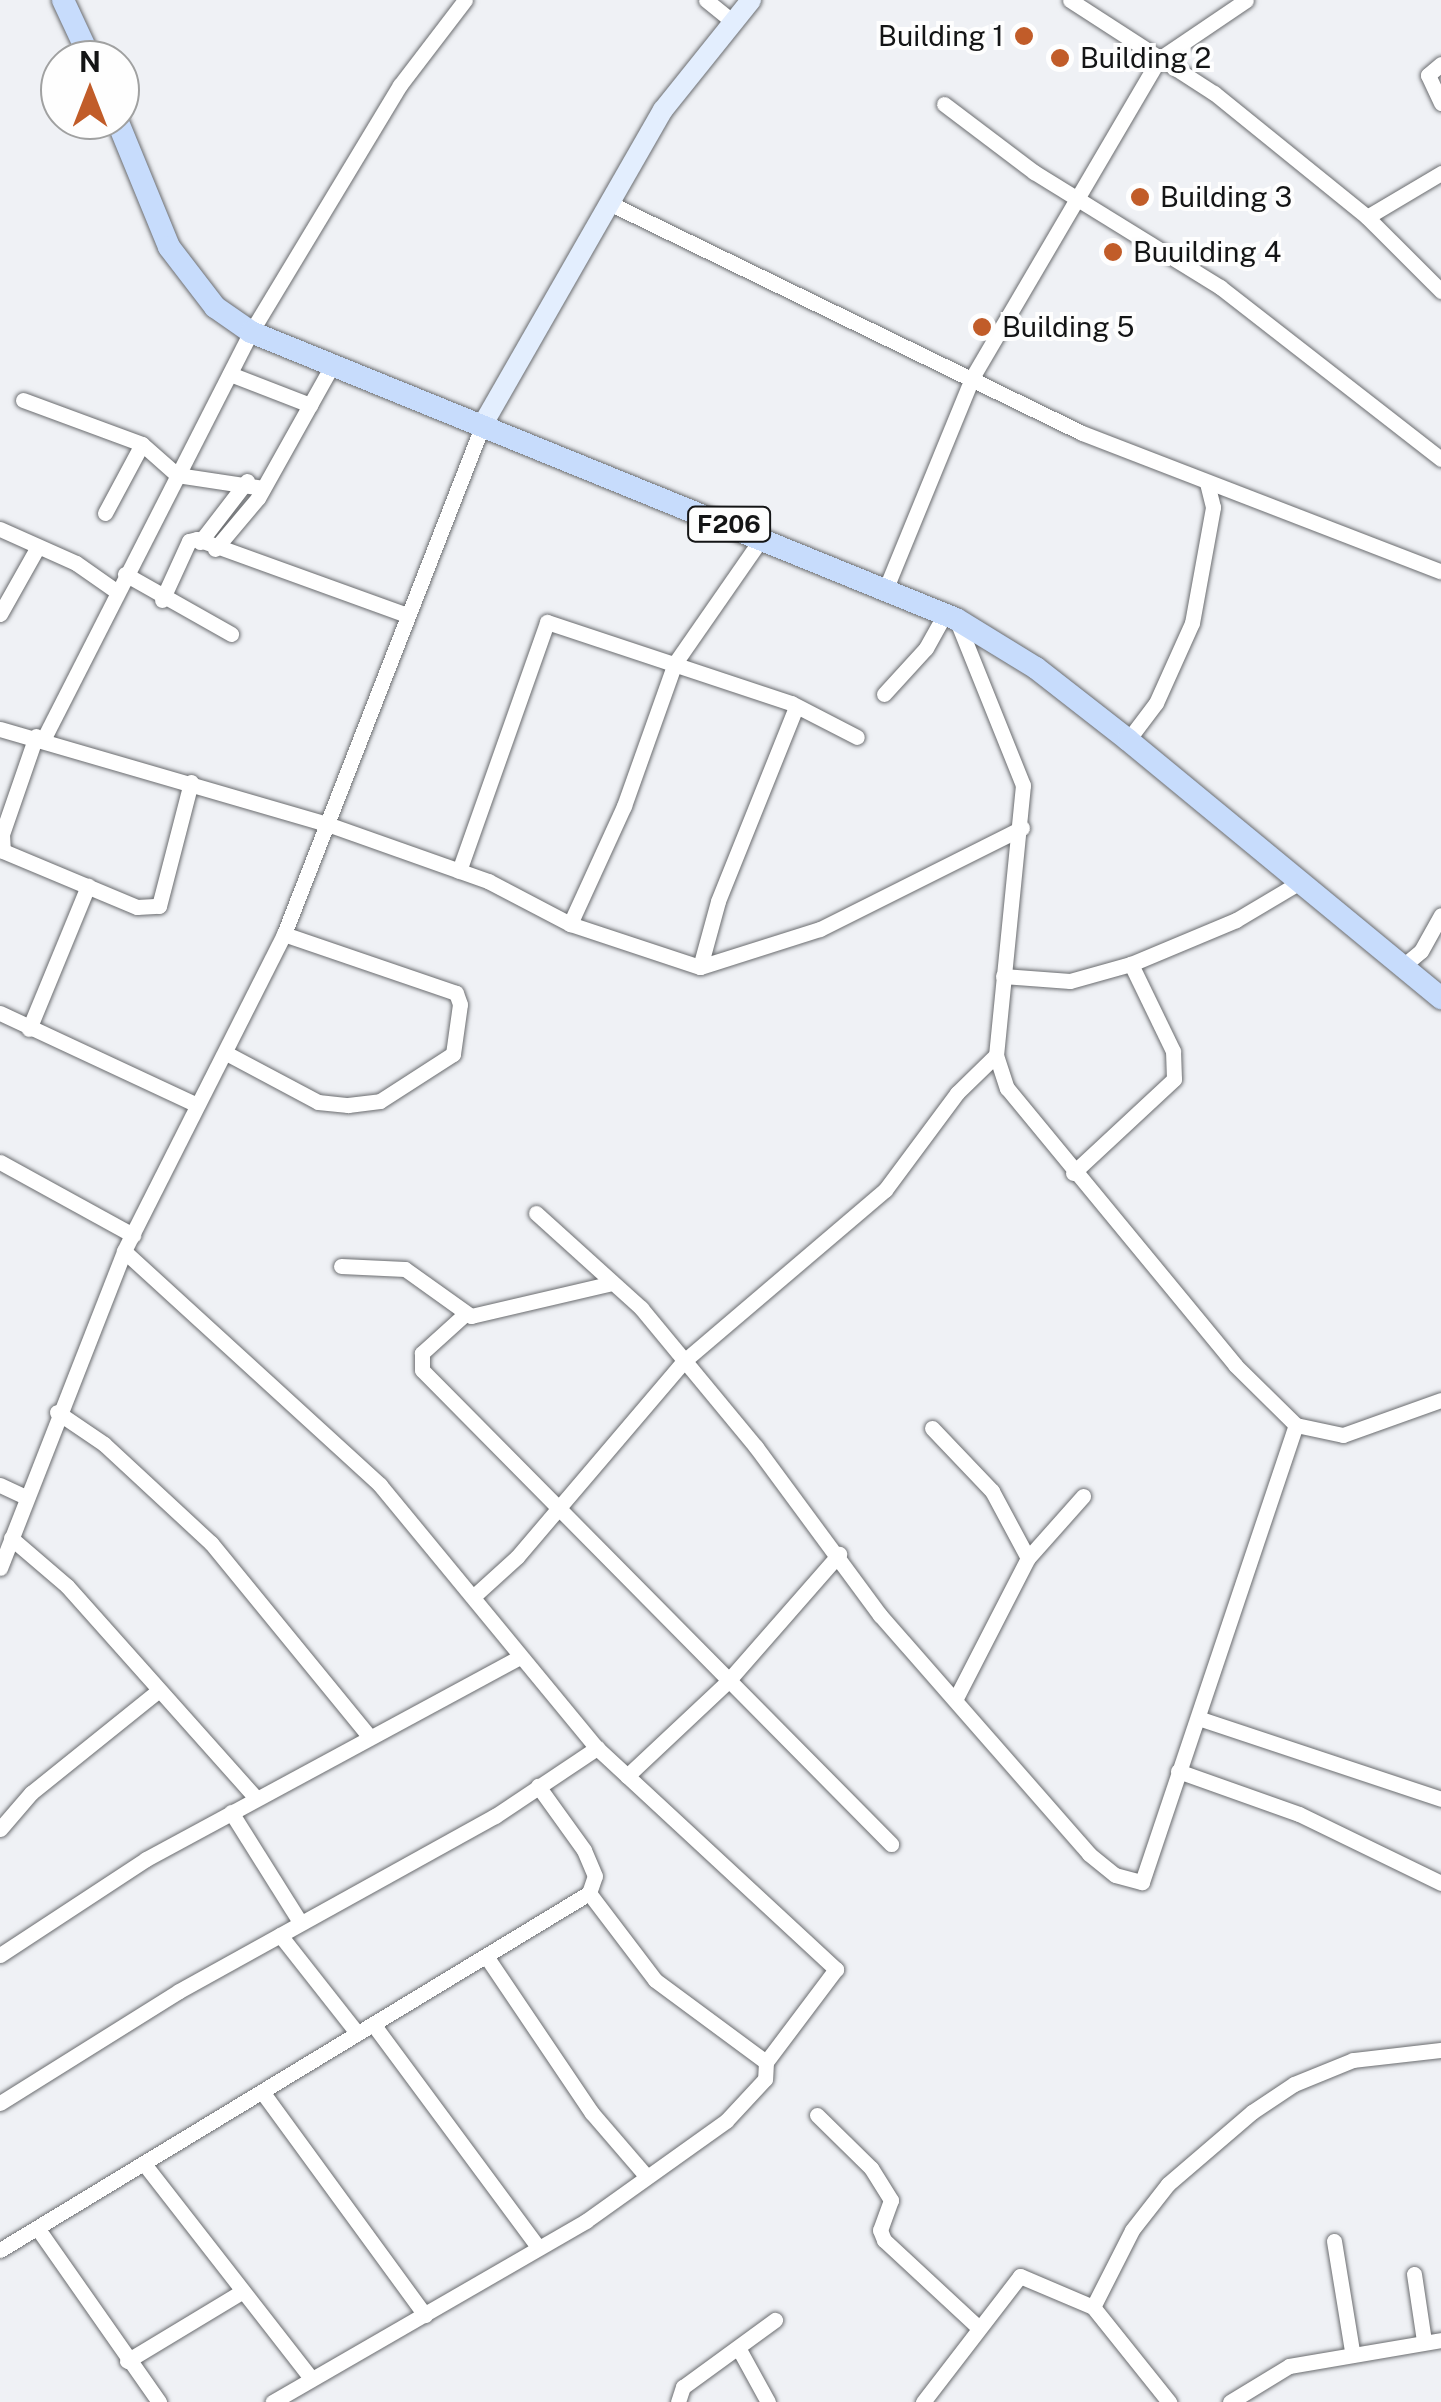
<!DOCTYPE html>
<style>
body{margin:0}
#map{position:relative;width:1441px;height:2402px;overflow:hidden;background:#eff1f5;font-family:"Public Sans",sans-serif}
div>[style]{position:absolute}
.roads{filter:drop-shadow(0 0 2px #6a6c6f) drop-shadow(0 0 2px #6a6c6f)}
.street>*{height:15px;margin:-7.5px;padding:0 7.5px;transform-origin:7.5px;border-radius:7.5px;background:#fff}
.secondary>*{height:20px;margin:-10px;padding:0 10px;transform-origin:10px;border-radius:10px;background:#e3eefe}
.primary>*{height:22px;margin:-11px;padding:0 11px;transform-origin:11px;border-radius:11px;background:#c7dcfc}
.dots>*{width:28px;height:28px;translate:-50% -50%;box-sizing:border-box;border:5px solid #fefefe;border-radius:50%}
span{translate:-50% -50%;white-space:nowrap;text-align:center;line-height:1.15;-webkit-text-stroke:8px #fefefe;paint-order:stroke}
.shield-label span{padding:2px 8px;background:#fefefe;border:2px solid;border-radius:8px;-webkit-text-stroke-width:0}
.shield-label{font-size:25px;color:#141516;font-weight:700}
.poi-label{font-size:28px;color:#141516}
.right{translate:-100% -50%;text-align:right}
.left{translate:0 -50%;text-align:left}
.north{position:absolute;left:40px;top:40px;width:100px;height:100px;box-sizing:border-box;background:#fefefe;border:2px solid #a0a1a1;border-radius:50%;rotate:0deg;font-size:28px;font-weight:700;line-height:40px;text-align:center;color:#141516}
.north::after{content:'';display:block;margin:auto;width:35px;height:45px;background:#c15c29;clip-path:polygon(50% 0,100% 100%,50% 72%,0 100%)}
</style>
<div id="map">
<div class="roads">
<div class="street">
<div style="left:706px;top:0;width:35px;rotate:39deg"></div>
<div style="left:1070px;top:0;width:171px;rotate:32.9deg"></div>
<div style="left:1214px;top:93px;width:197px;rotate:39deg"></div>
<div style="left:1367px;top:217px;width:105px;rotate:45deg"></div>
<div style="left:1441px;top:64px;width:17px;rotate:140deg"></div>
<div style="left:1428px;top:75px;width:31px;rotate:65deg"></div>
<div style="left:944px;top:104px;width:113px;rotate:37.1deg"></div>
<div style="left:1034px;top:172px;width:219px;rotate:31.7deg"></div>
<div style="left:1220px;top:287px;width:280px;rotate:37.9deg"></div>
<div style="left:607px;top:202px;width:528px;rotate:25.93deg"></div>
<div style="left:1082px;top:433px;width:384px;rotate:21.1deg"></div>
<div style="left:1367px;top:217px;width:86px;rotate:-30.7deg"></div>
<div style="left:230px;top:374px;width:86px;rotate:21.2deg"></div>
<div style="left:23px;top:400px;width:127px;rotate:20.3deg"></div>
<div style="left:142px;top:444px;width:47px;rotate:41.5deg"></div>
<div style="left:177px;top:475px;width:87px;rotate:8.6deg"></div>
<div style="left:105px;top:513px;width:78px;rotate:-61.8deg"></div>
<div style="left:0;top:529px;width:83px;rotate:24.1deg"></div>
<div style="left:76px;top:563px;width:49px;rotate:35deg"></div>
<div style="left:200px;top:542px;width:77px;rotate:-52.4deg"></div>
<div style="left:215px;top:549px;width:67px;rotate:-49.9deg"></div>
<div style="left:258px;top:498px;width:148px;rotate:-60.8deg"></div>
<div style="left:125px;top:574px;width:122px;rotate:29.5deg"></div>
<div style="left:886px;top:588px;width:229px;rotate:-67.7deg"></div>
<div style="left:973px;top:376px;width:368px;rotate:-59.6deg"></div>
<div style="left:1159px;top:59px;width:105px;rotate:-34.1deg"></div>
<div style="left:162px;top:600px;width:65px;rotate:-65.4deg"></div>
<div style="left:189px;top:541px;width:8px;rotate:-14deg"></div>
<div style="left:197px;top:539px;width:220px;rotate:19.9deg"></div>
<div style="left:0;top:614px;width:73px;rotate:-60.6deg"></div>
<div style="left:957px;top:621px;width:177px;rotate:68.1deg"></div>
<div style="left:1023px;top:785px;width:271px;rotate:95.7deg"></div>
<div style="left:996px;top:1055px;width:35px;rotate:72deg"></div>
<div style="left:1007px;top:1088px;width:359px;rotate:50.5deg"></div>
<div style="left:1235px;top:1365px;width:86px;rotate:44.5deg"></div>
<div style="left:1296px;top:1425px;width:48px;rotate:12deg"></div>
<div style="left:1343px;top:1435px;width:104px;rotate:-19.7deg"></div>
<div style="left:884px;top:694px;width:62px;rotate:-47.6deg"></div>
<div style="left:926px;top:648px;width:38px;rotate:-61deg"></div>
<div style="left:0;top:729px;width:344px;rotate:16.2deg"></div>
<div style="left:330px;top:825px;width:168px;rotate:19.5deg"></div>
<div style="left:488px;top:881px;width:93px;rotate:27.7deg"></div>
<div style="left:570px;top:924px;width:137px;rotate:18.3deg"></div>
<div style="left:700px;top:967px;width:126px;rotate:-17.6deg"></div>
<div style="left:820px;top:929px;width:226px;rotate:-26.6deg"></div>
<div style="left:36px;top:736px;width:104px;rotate:109.1deg"></div>
<div style="left:2px;top:834px;width:17px;rotate:87deg"></div>
<div style="left:3px;top:851px;width:145px;rotate:22.7deg"></div>
<div style="left:137px;top:907px;width:22px;rotate:-3deg"></div>
<div style="left:159px;top:906px;width:128px;rotate:-75.5deg"></div>
<div style="left:44px;top:738px;width:456px;rotate:-63deg"></div>
<div style="left:251px;top:332px;width:288px;rotate:-58.9deg"></div>
<div style="left:400px;top:85px;width:107px;rotate:-52.6deg"></div>
<div style="left:1128px;top:740px;width:46px;rotate:-52.9deg"></div>
<div style="left:1156px;top:703px;width:88px;rotate:-65.8deg"></div>
<div style="left:1192px;top:623px;width:118px;rotate:-79.7deg"></div>
<div style="left:1213px;top:507px;width:25px;rotate:-104deg"></div>
<div style="left:459px;top:871px;width:264px;rotate:-70.5deg"></div>
<div style="left:547px;top:622px;width:257px;rotate:18.4deg"></div>
<div style="left:791px;top:703px;width:74px;rotate:27.3deg"></div>
<div style="left:570px;top:924px;width:130px;rotate:-65.4deg"></div>
<div style="left:624px;top:806px;width:152px;rotate:-70.4deg"></div>
<div style="left:675px;top:663px;width:152px;rotate:-55.2deg"></div>
<div style="left:1403px;top:966px;width:23px;rotate:-40deg"></div>
<div style="left:1421px;top:951px;width:41px;rotate:-60.9deg"></div>
<div style="left:700px;top:967px;width:68px;rotate:-74.7deg"></div>
<div style="left:718px;top:901px;width:209px;rotate:-68.1deg"></div>
<div style="left:1003px;top:976px;width:67px;rotate:4.3deg"></div>
<div style="left:1070px;top:981px;width:63px;rotate:-15.6deg"></div>
<div style="left:1131px;top:964px;width:114px;rotate:-22.7deg"></div>
<div style="left:1236px;top:920px;width:74px;rotate:-30.7deg"></div>
<div style="left:0;top:1013px;width:217px;rotate:25deg"></div>
<div style="left:29px;top:1029px;width:155px;rotate:-67.6deg"></div>
<div style="left:226px;top:1053px;width:104px;rotate:28deg"></div>
<div style="left:318px;top:1102px;width:30px;rotate:6deg"></div>
<div style="left:348px;top:1105px;width:32px;rotate:-7deg"></div>
<div style="left:380px;top:1101px;width:87px;rotate:-32.8deg"></div>
<div style="left:453px;top:1054px;width:50px;rotate:-82deg"></div>
<div style="left:460px;top:1004px;width:12px;rotate:-110deg"></div>
<div style="left:456px;top:993px;width:182px;rotate:-161.1deg"></div>
<div style="left:0;top:1162px;width:152px;rotate:28.8deg"></div>
<div style="left:1073px;top:1173px;width:138px;rotate:-42.9deg"></div>
<div style="left:1174px;top:1079px;width:28px;rotate:-92deg"></div>
<div style="left:1173px;top:1051px;width:97px;rotate:-115.8deg"></div>
<div style="left:536px;top:1213px;width:142px;rotate:42.1deg"></div>
<div style="left:641px;top:1308px;width:180px;rotate:50.4deg"></div>
<div style="left:756px;top:1447px;width:209px;rotate:53.6deg"></div>
<div style="left:880px;top:1615px;width:317px;rotate:48.8deg"></div>
<div style="left:1089px;top:1854px;width:33px;rotate:39deg"></div>
<div style="left:1115px;top:1875px;width:28px;rotate:15deg"></div>
<div style="left:1142px;top:1882px;width:482px;rotate:-71.4deg"></div>
<div style="left:124px;top:1251px;width:347px;rotate:42.4deg"></div>
<div style="left:380px;top:1485px;width:341px;rotate:50.5deg"></div>
<div style="left:597px;top:1748px;width:326px;rotate:42.8deg"></div>
<div style="left:836px;top:1969px;width:116px;rotate:127deg"></div>
<div style="left:766px;top:2062px;width:17px;rotate:93deg"></div>
<div style="left:765px;top:2079px;width:57px;rotate:132.9deg"></div>
<div style="left:726px;top:2121px;width:172px;rotate:144.5deg"></div>
<div style="left:586px;top:2221px;width:362px;rotate:150deg"></div>
<div style="left:341px;top:1266px;width:64px;rotate:2.7deg"></div>
<div style="left:405px;top:1269px;width:81px;rotate:35.5deg"></div>
<div style="left:471px;top:1316px;width:142px;rotate:-13.1deg"></div>
<div style="left:464px;top:1315px;width:57px;rotate:137.9deg"></div>
<div style="left:422px;top:1353px;width:17px;rotate:90deg"></div>
<div style="left:422px;top:1370px;width:667px;rotate:45.3deg"></div>
<div style="left:57px;top:1412px;width:57px;rotate:34.2deg"></div>
<div style="left:104px;top:1444px;width:146px;rotate:42.8deg"></div>
<div style="left:211px;top:1543px;width:249px;rotate:50.7deg"></div>
<div style="left:932px;top:1428px;width:87px;rotate:46.4deg"></div>
<div style="left:992px;top:1491px;width:76px;rotate:61.8deg"></div>
<div style="left:0;top:1485px;width:26px;rotate:25deg"></div>
<div style="left:11px;top:1538px;width:74px;rotate:40.6deg"></div>
<div style="left:67px;top:1586px;width:284px;rotate:48.3deg"></div>
<div style="left:0;top:1568px;width:340px;rotate:-68.6deg"></div>
<div style="left:124px;top:1251px;width:355px;rotate:-63.2deg"></div>
<div style="left:284px;top:934px;width:547px;rotate:-68.68deg"></div>
<div style="left:474px;top:1596px;width:58px;rotate:-42.2deg"></div>
<div style="left:517px;top:1557px;width:257px;rotate:-49.6deg"></div>
<div style="left:684px;top:1361px;width:264px;rotate:-40.4deg"></div>
<div style="left:885px;top:1190px;width:121px;rotate:-53.4deg"></div>
<div style="left:957px;top:1093px;width:54px;rotate:-44.3deg"></div>
<div style="left:956px;top:1698px;width:157px;rotate:-62.8deg"></div>
<div style="left:1028px;top:1558px;width:83px;rotate:-48.4deg"></div>
<div style="left:1201px;top:1719px;width:253px;rotate:18.4deg"></div>
<div style="left:1178px;top:1771px;width:128px;rotate:19.6deg"></div>
<div style="left:1299px;top:1814px;width:158px;rotate:25.9deg"></div>
<div style="left:627px;top:1776px;width:139px;rotate:-43.2deg"></div>
<div style="left:728px;top:1681px;width:169px;rotate:-48.8deg"></div>
<div style="left:231px;top:1812px;width:130px;rotate:57.9deg"></div>
<div style="left:0;top:1829px;width:48px;rotate:-49.3deg"></div>
<div style="left:31px;top:1793px;width:164px;rotate:-38.8deg"></div>
<div style="left:589px;top:1893px;width:109px;rotate:52.8deg"></div>
<div style="left:655px;top:1980px;width:138px;rotate:36.5deg"></div>
<div style="left:280px;top:1935px;width:125px;rotate:51.8deg"></div>
<div style="left:0;top:1955px;width:175px;rotate:-33.3deg"></div>
<div style="left:146px;top:1859px;width:425px;rotate:-28.4deg"></div>
<div style="left:488px;top:1959px;width:186px;rotate:56deg"></div>
<div style="left:592px;top:2113px;width:84px;rotate:49.3deg"></div>
<div style="left:373px;top:2024px;width:276px;rotate:53.5deg"></div>
<div style="left:263px;top:2093px;width:275px;rotate:53.9deg"></div>
<div style="left:0;top:2103px;width:211px;rotate:-32deg"></div>
<div style="left:179px;top:1991px;width:361px;rotate:-29deg"></div>
<div style="left:495px;top:1816px;width:123px;rotate:-33.7deg"></div>
<div style="left:817px;top:2115px;width:76px;rotate:44.5deg"></div>
<div style="left:871px;top:2168px;width:38px;rotate:58deg"></div>
<div style="left:891px;top:2200px;width:32px;rotate:110deg"></div>
<div style="left:880px;top:2230px;width:11px;rotate:68deg"></div>
<div style="left:884px;top:2240px;width:129px;rotate:42.8deg"></div>
<div style="left:145px;top:2165px;width:267px;rotate:52.1deg"></div>
<div style="left:38px;top:2229px;width:211px;rotate:55deg"></div>
<div style="left:1334px;top:2241px;width:111px;rotate:80.7deg"></div>
<div style="left:0;top:2250px;width:689px;rotate:-31.22deg"></div>
<div style="left:589px;top:1893px;width:18px;rotate:-71deg"></div>
<div style="left:595px;top:1876px;width:28px;rotate:-113deg"></div>
<div style="left:584px;top:1850px;width:79px;rotate:-125.7deg"></div>
<div style="left:1414px;top:2274px;width:68px;rotate:81.5deg"></div>
<div style="left:1093px;top:2307px;width:86px;rotate:-63.1deg"></div>
<div style="left:1132px;top:2230px;width:58px;rotate:-52deg"></div>
<div style="left:1168px;top:2184px;width:111px;rotate:-40.6deg"></div>
<div style="left:1252px;top:2112px;width:50px;rotate:-33.7deg"></div>
<div style="left:1294px;top:2084px;width:64px;rotate:-22.1deg"></div>
<div style="left:1353px;top:2060px;width:89px;rotate:-6.5deg"></div>
<div style="left:740px;top:2351px;width:58px;rotate:61.2deg"></div>
<div style="left:127px;top:2361px;width:135px;rotate:-31.1deg"></div>
<div style="left:678px;top:2402px;width:16px;rotate:-72deg"></div>
<div style="left:683px;top:2387px;width:114px;rotate:-36.1deg"></div>
<div style="left:923px;top:2402px;width:159px;rotate:-52.4deg"></div>
<div style="left:1020px;top:2276px;width:79px;rotate:23deg"></div>
<div style="left:1093px;top:2307px;width:122px;rotate:51.3deg"></div>
<div style="left:1230px;top:2402px;width:69px;rotate:-31.4deg"></div>
<div style="left:1289px;top:2366px;width:154px;rotate:-9.7deg"></div>
</div>
<div class="secondary">
<div style="left:483px;top:424px;width:362px;rotate:-60.2deg"></div>
<div style="left:663px;top:110px;width:141px;rotate:-51.3deg"></div>
</div>
<div class="primary">
<div style="left:63px;top:0;width:66px;rotate:65deg"></div>
<div style="left:117px;top:120px;width:137px;rotate:67.7deg"></div>
<div style="left:169px;top:247px;width:76px;rotate:52.5deg"></div>
<div style="left:215px;top:307px;width:44px;rotate:34.8deg"></div>
<div style="left:251px;top:332px;width:761px;rotate:22.15deg"></div>
<div style="left:956px;top:619px;width:94px;rotate:31.5deg"></div>
<div style="left:1036px;top:668px;width:117px;rotate:38deg"></div>
<div style="left:1128px;top:740px;width:406px;rotate:39.5deg"></div>
</div>
</div>
<div class="dots">
<div style="left:1024px;top:36px;background:#c15c29"></div>
<div style="left:1060px;top:58px;background:#c15c29"></div>
<div style="left:1140px;top:197px;background:#c15c29"></div>
<div style="left:1113px;top:252px;background:#c15c29"></div>
<div style="left:982px;top:327px;background:#c15c29"></div>
</div>
<div class="shield-label">
<span style="left:729px;top:524px">F206</span>
</div>
<div class="poi-label">
<span class="right" style="left:1004px;top:36px">Building 1</span>
<span class="left" style="left:1080px;top:58px">Building 2</span>
<span class="left" style="left:1160px;top:197px">Building 3</span>
<span class="left" style="left:1133px;top:252px">Buuilding 4</span>
<span class="left" style="left:1002px;top:327px">Building 5</span>
</div>
<div class="north">N</div>
</div>
